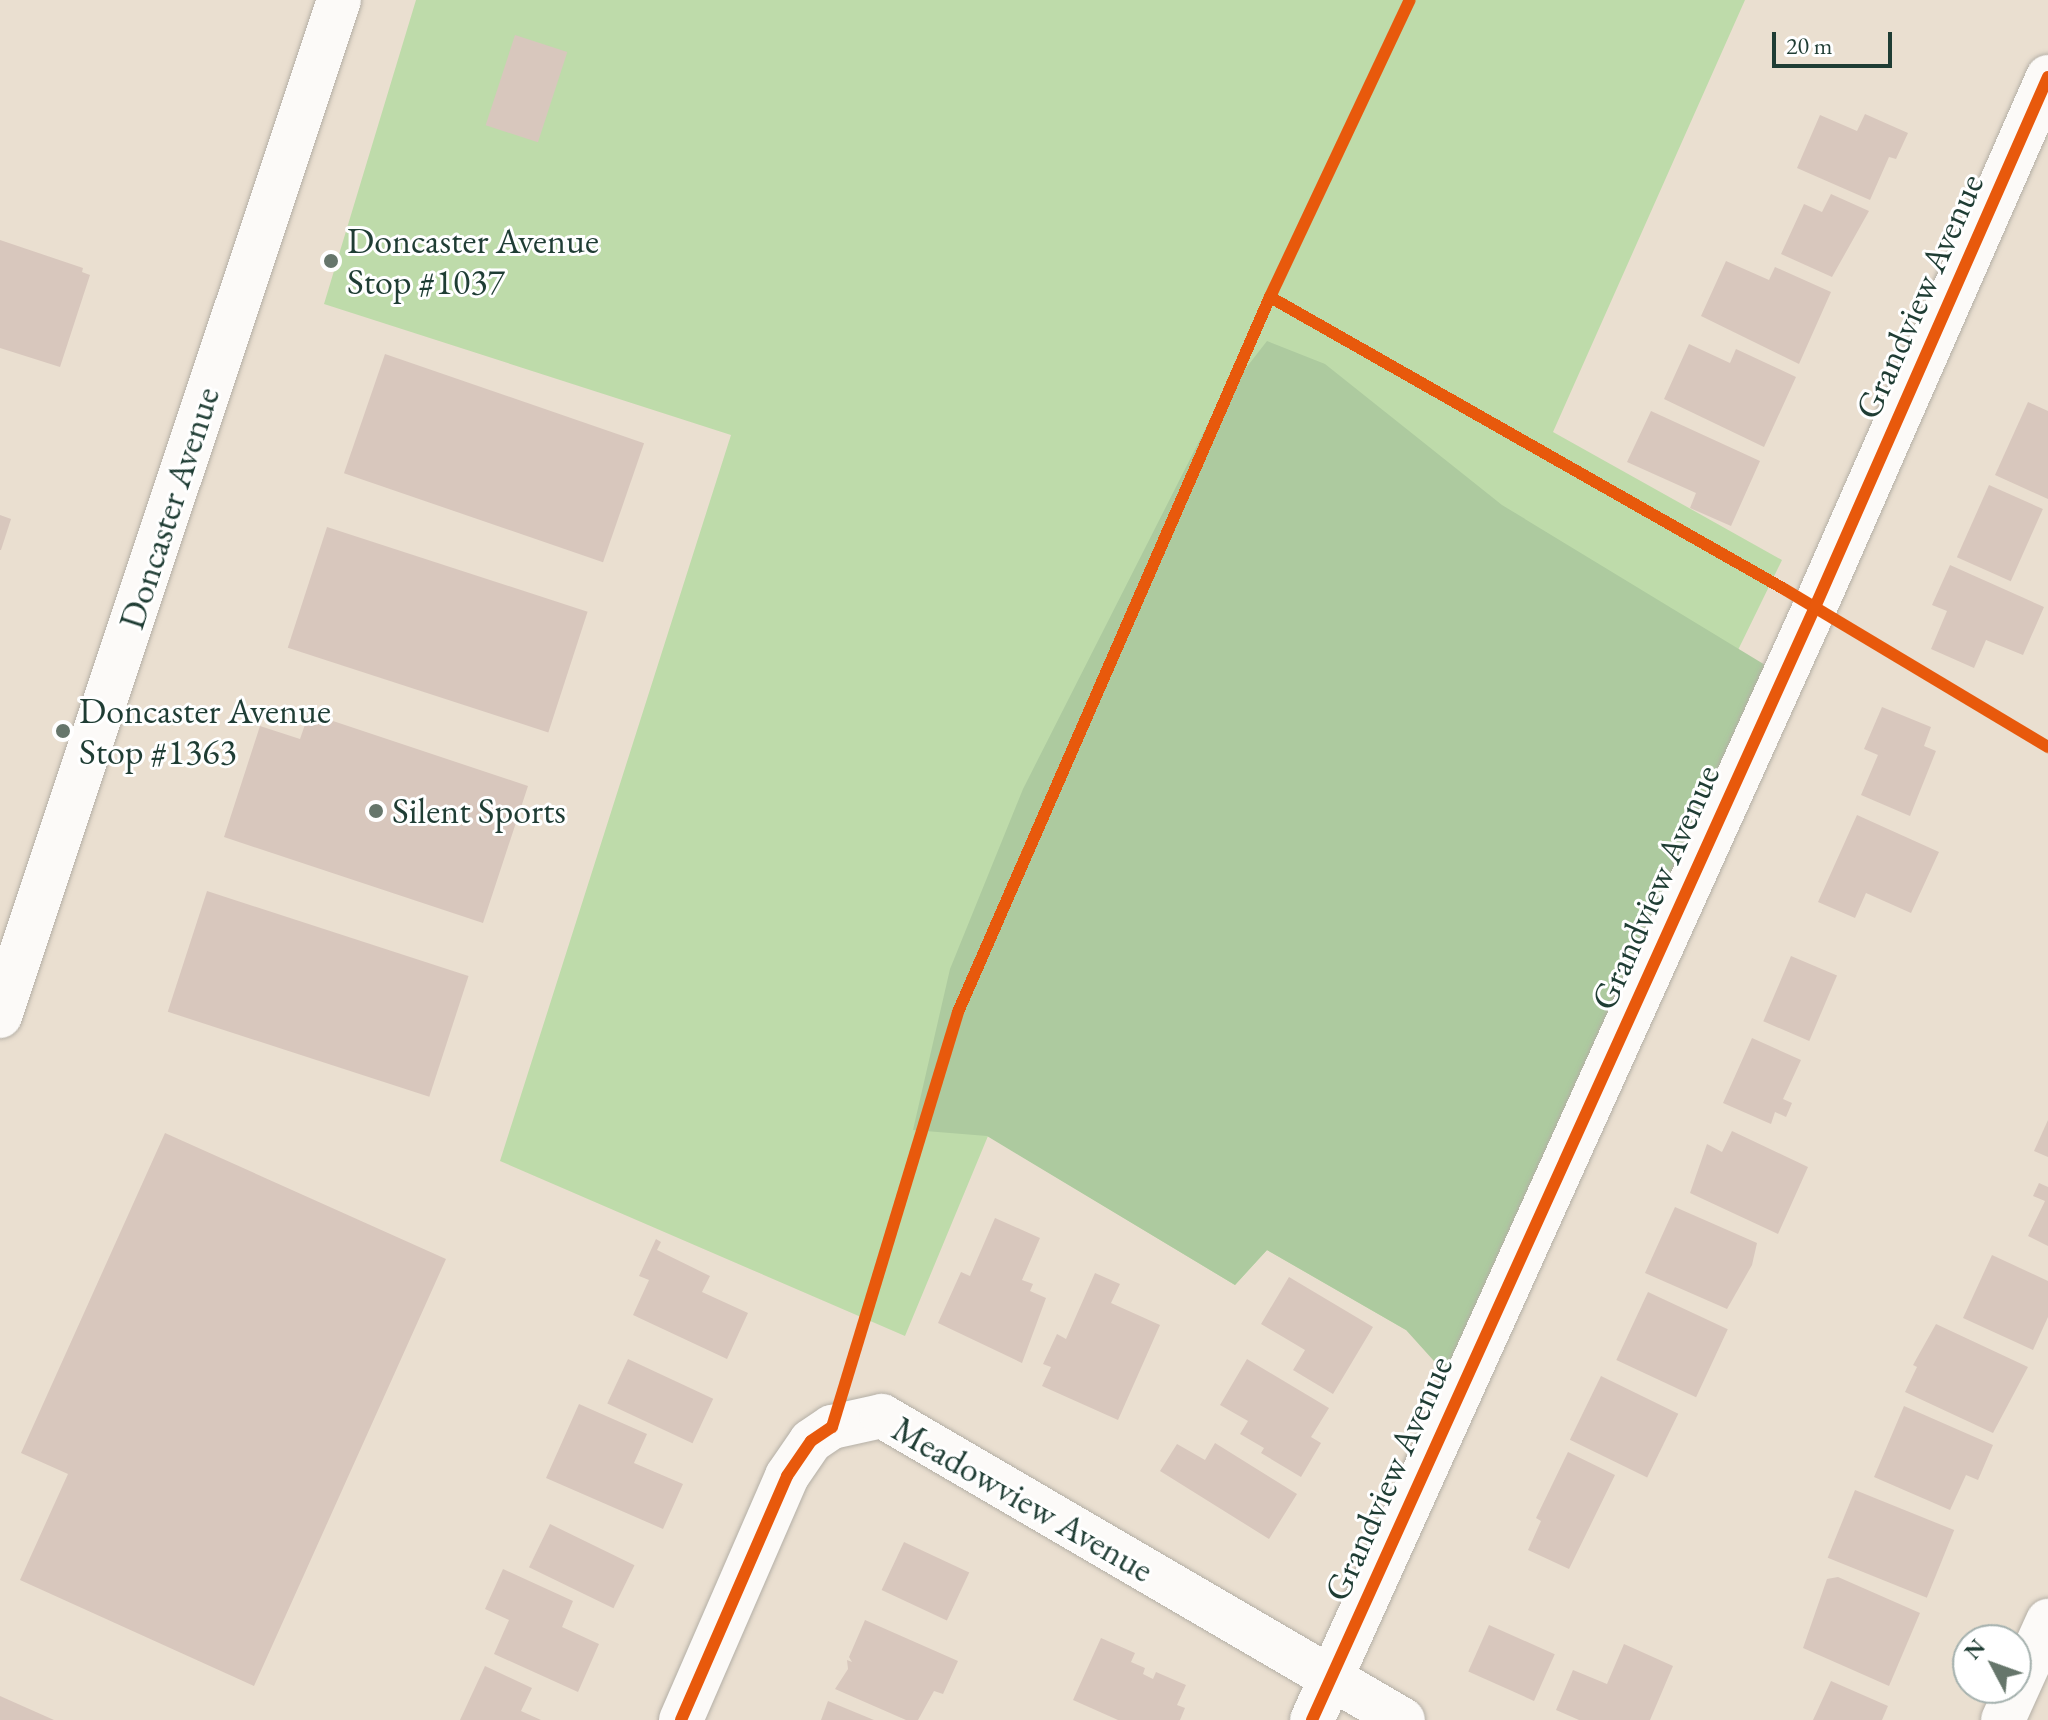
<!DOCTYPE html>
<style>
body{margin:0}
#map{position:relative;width:2048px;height:1720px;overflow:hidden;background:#eadfd0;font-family:"EB Garamond",serif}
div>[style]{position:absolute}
.green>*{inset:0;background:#bedbaa}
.forest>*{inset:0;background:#adca9f}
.building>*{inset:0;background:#d8c7bd;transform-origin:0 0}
.roads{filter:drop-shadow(0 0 2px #b4afa6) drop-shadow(0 0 2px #b4afa6)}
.minor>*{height:44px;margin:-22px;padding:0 22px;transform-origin:22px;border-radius:22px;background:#fcfaf8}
.cycleway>*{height:12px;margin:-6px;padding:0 6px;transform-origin:6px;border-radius:6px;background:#e8590c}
.dots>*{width:22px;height:22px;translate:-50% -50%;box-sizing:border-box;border:4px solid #fff;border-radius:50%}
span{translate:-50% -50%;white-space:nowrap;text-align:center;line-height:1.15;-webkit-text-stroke:6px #fff;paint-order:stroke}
.poi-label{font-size:36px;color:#1f3d34}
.left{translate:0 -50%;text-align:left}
.street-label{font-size:36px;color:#1f3d34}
.north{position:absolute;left:1952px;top:1624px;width:80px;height:80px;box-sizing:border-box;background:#fff;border:2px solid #a5b1ae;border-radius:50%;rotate:311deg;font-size:22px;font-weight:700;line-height:32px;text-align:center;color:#1f3d34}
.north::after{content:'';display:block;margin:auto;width:28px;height:36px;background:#66766b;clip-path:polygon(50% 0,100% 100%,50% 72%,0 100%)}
.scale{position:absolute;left:1772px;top:32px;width:120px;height:36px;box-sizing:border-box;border:4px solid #1f3d34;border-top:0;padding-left:10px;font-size:24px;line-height:28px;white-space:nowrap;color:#1f3d34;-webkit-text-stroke:6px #fff;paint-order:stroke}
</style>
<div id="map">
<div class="green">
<div style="clip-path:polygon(416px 0,1745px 0,1553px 432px,1782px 560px,1406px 1330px,1267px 1250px,1235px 1285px,988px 1136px,905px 1336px,500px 1161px,731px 435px,324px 304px)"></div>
</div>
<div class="forest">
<div style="clip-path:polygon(1267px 341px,1325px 364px,1502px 505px,1775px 671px,1452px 1381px,1406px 1330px,1267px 1250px,1235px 1285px,987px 1136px,913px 1130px,950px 969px,1023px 789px,1218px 404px)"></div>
</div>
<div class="building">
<div style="left:515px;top:35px;width:55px;height:95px;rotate:18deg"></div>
<div style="clip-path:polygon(1865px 114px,1908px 133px,1896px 159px,1889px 157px,1870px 200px,1797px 168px,1820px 115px,1857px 131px)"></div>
<div style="clip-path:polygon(1831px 194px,1869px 211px,1832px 277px,1781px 254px,1804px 204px,1822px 212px)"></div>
<div style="clip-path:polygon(0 240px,83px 268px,82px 272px,90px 275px,60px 367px,0 348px)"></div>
<div style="clip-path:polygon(1726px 261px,1769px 280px,1775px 267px,1831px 292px,1799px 364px,1701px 316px)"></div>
<div style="clip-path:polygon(1689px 344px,1730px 363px,1736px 349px,1796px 377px,1764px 447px,1664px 399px)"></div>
<div style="left:385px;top:354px;width:274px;height:126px;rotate:19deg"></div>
<div style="clip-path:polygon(2028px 402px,2048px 411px,2048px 499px,1995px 475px)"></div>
<div style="clip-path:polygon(1651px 411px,1760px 461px,1731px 526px,1690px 508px,1696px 493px,1627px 462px)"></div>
<div style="left:1989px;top:485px;width:59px;height:79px;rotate:24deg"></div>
<div style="clip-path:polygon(0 515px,11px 519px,1px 550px,0 550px)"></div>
<div style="left:327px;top:527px;width:274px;height:127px;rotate:18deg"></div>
<div style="clip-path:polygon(1950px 565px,2044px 607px,2023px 655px,1986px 640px,1974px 668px,1931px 649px,1947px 611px,1932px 605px)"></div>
<div style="clip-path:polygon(1882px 707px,1931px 727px,1924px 746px,1936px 751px,1910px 816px,1861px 795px,1878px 755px,1864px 749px)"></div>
<div style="clip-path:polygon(309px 713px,528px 786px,483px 923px,224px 837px,260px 726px,300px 739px)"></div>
<div style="clip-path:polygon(1857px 815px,1939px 852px,1911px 913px,1866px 893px,1855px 918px,1818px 902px)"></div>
<div style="left:207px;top:891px;width:275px;height:127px;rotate:18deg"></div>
<div style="left:1791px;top:956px;width:50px;height:71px;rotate:23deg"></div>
<div style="clip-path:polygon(1752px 1038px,1801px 1060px,1783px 1099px,1792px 1103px,1786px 1117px,1775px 1112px,1771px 1124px,1723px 1103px)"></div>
<div style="clip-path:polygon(2048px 1120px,2048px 1157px,2034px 1151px)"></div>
<div style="clip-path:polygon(1732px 1131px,1808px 1167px,1778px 1234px,1690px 1193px,1707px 1144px,1722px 1152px)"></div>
<div style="clip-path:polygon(165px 1133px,446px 1259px,254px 1686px,20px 1580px,68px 1474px,21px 1453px)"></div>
<div style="clip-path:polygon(2039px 1183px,2048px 1187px,2048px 1246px,2028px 1236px,2045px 1201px,2033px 1196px)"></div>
<div style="clip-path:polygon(1675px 1207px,1757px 1243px,1752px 1265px,1727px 1309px,1645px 1273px)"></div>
<div style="clip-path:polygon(995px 1218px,1040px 1238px,1022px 1280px,1033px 1284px,1030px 1291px,1046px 1298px,1022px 1363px,938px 1323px,961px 1272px,970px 1276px)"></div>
<div style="clip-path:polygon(656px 1239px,661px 1242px,657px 1250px,710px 1276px,702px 1292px,748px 1313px,727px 1359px,633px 1315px,649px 1280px,639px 1276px)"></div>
<div style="clip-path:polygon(1992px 1255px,2048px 1281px,2048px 1317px,2033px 1350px,1963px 1318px)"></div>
<div style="clip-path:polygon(1095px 1273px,1120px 1284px,1111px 1303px,1160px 1325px,1118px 1420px,1042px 1386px,1051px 1367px,1043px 1364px,1057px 1334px,1066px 1339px)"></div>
<div style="clip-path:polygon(1289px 1277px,1373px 1327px,1333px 1394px,1293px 1370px,1305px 1350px,1261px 1324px)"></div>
<div style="left:1648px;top:1292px;width:88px;height:75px;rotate:25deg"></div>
<div style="clip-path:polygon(1936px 1324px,2028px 1367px,1993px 1433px,1905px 1392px,1917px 1367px,1913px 1365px)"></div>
<div style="left:628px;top:1359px;width:94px;height:49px;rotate:25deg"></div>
<div style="clip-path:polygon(1247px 1359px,1329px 1408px,1311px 1437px,1321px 1443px,1301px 1477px,1261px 1453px,1264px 1448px,1240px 1434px,1248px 1421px,1220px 1405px)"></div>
<div style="left:1601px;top:1376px;width:86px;height:71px;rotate:26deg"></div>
<div style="clip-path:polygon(579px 1404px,647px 1434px,634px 1463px,683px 1484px,663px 1529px,546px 1478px)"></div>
<div style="clip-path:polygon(1904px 1406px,1993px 1445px,1978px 1480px,1966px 1475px,1950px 1510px,1874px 1477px)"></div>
<div style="clip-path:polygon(1215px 1443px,1297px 1494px,1269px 1539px,1160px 1471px,1177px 1444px,1205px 1460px)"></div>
<div style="clip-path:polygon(1568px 1452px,1615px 1475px,1569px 1569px,1528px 1550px,1541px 1521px,1536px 1518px)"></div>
<div style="left:1855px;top:1490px;width:107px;height:73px;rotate:22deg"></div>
<div style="left:550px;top:1524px;width:94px;height:48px;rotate:26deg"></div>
<div style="left:904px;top:1542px;width:72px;height:53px;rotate:25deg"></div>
<div style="clip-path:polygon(503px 1569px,573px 1601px,562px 1627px,599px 1644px,578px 1692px,494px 1654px,509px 1620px,485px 1609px)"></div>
<div style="clip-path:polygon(1838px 1577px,1920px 1613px,1889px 1686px,1803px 1648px,1827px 1579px)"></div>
<div style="clip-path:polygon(865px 1620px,958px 1661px,943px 1694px,934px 1691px,918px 1720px,906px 1720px,835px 1689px,848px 1669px,847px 1660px,852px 1662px,849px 1657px)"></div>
<div style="left:1489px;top:1625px;width:72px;height:51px;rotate:24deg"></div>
<div style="clip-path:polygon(1101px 1638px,1135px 1653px,1131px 1662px,1145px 1668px,1143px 1674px,1153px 1679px,1156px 1672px,1186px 1685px,1177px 1705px,1185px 1708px,1180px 1720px,1118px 1720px,1073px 1700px)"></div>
<div style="clip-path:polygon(1624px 1644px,1673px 1666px,1650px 1720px,1579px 1720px,1556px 1710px,1573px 1670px,1607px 1684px)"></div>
<div style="clip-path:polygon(485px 1666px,532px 1688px,521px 1711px,541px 1720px,460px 1720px)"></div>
<div style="clip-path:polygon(1831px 1681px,1888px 1706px,1882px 1720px,1813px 1720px)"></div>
<div style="clip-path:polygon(0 1696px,54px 1720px,0 1720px)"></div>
<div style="clip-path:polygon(828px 1701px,874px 1720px,821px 1720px)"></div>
</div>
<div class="roads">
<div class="minor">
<div style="left:0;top:1016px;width:1071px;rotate:-71.55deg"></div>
<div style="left:681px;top:1720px;width:266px;rotate:-66.5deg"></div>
<div style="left:787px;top:1476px;width:42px;rotate:-55.6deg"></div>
<div style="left:811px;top:1441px;width:25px;rotate:-34deg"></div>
<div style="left:832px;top:1427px;width:51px;rotate:-12.4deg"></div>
<div style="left:882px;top:1416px;width:603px;rotate:30.26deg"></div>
<div style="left:1312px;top:1720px;width:1221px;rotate:-65.68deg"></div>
<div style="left:1815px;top:607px;width:579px;rotate:-66.27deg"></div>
<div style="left:2003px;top:1720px;width:109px;rotate:-65.6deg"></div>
</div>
</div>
<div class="cycleway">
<div style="left:1270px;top:297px;width:591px;rotate:29.6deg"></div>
<div style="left:1784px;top:589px;width:308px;rotate:30.9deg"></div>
<div style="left:681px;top:1720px;width:266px;rotate:-66.5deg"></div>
<div style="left:787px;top:1476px;width:42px;rotate:-55.6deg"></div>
<div style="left:811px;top:1441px;width:25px;rotate:-34deg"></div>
<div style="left:832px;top:1427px;width:434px;rotate:-73.1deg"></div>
<div style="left:958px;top:1012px;width:780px;rotate:-66.43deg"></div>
<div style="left:1270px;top:297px;width:328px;rotate:-64.8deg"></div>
<div style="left:1312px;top:1720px;width:1221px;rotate:-65.68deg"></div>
<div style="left:1815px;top:607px;width:579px;rotate:-66.27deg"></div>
</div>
<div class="dots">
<div style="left:331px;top:261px;background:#66766b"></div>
<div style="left:63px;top:731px;background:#66766b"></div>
<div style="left:376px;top:811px;background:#66766b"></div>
</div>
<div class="poi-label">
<span class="left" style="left:347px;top:261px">Doncaster Avenue<br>Stop #1037</span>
<span class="left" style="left:79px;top:731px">Doncaster Avenue<br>Stop #1363</span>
<span class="left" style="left:392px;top:811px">Silent Sports</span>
</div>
<div class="street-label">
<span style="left:1919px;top:296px;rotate:-66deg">Grandview Avenue</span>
<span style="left:169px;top:508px;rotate:-72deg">Doncaster Avenue</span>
<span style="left:1655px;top:887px;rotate:-66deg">Grandview Avenue</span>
<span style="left:1388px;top:1478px;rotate:-66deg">Grandview Avenue</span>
<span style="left:1023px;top:1499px;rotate:30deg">Meadowview Avenue</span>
</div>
<div class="north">N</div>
<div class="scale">20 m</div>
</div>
